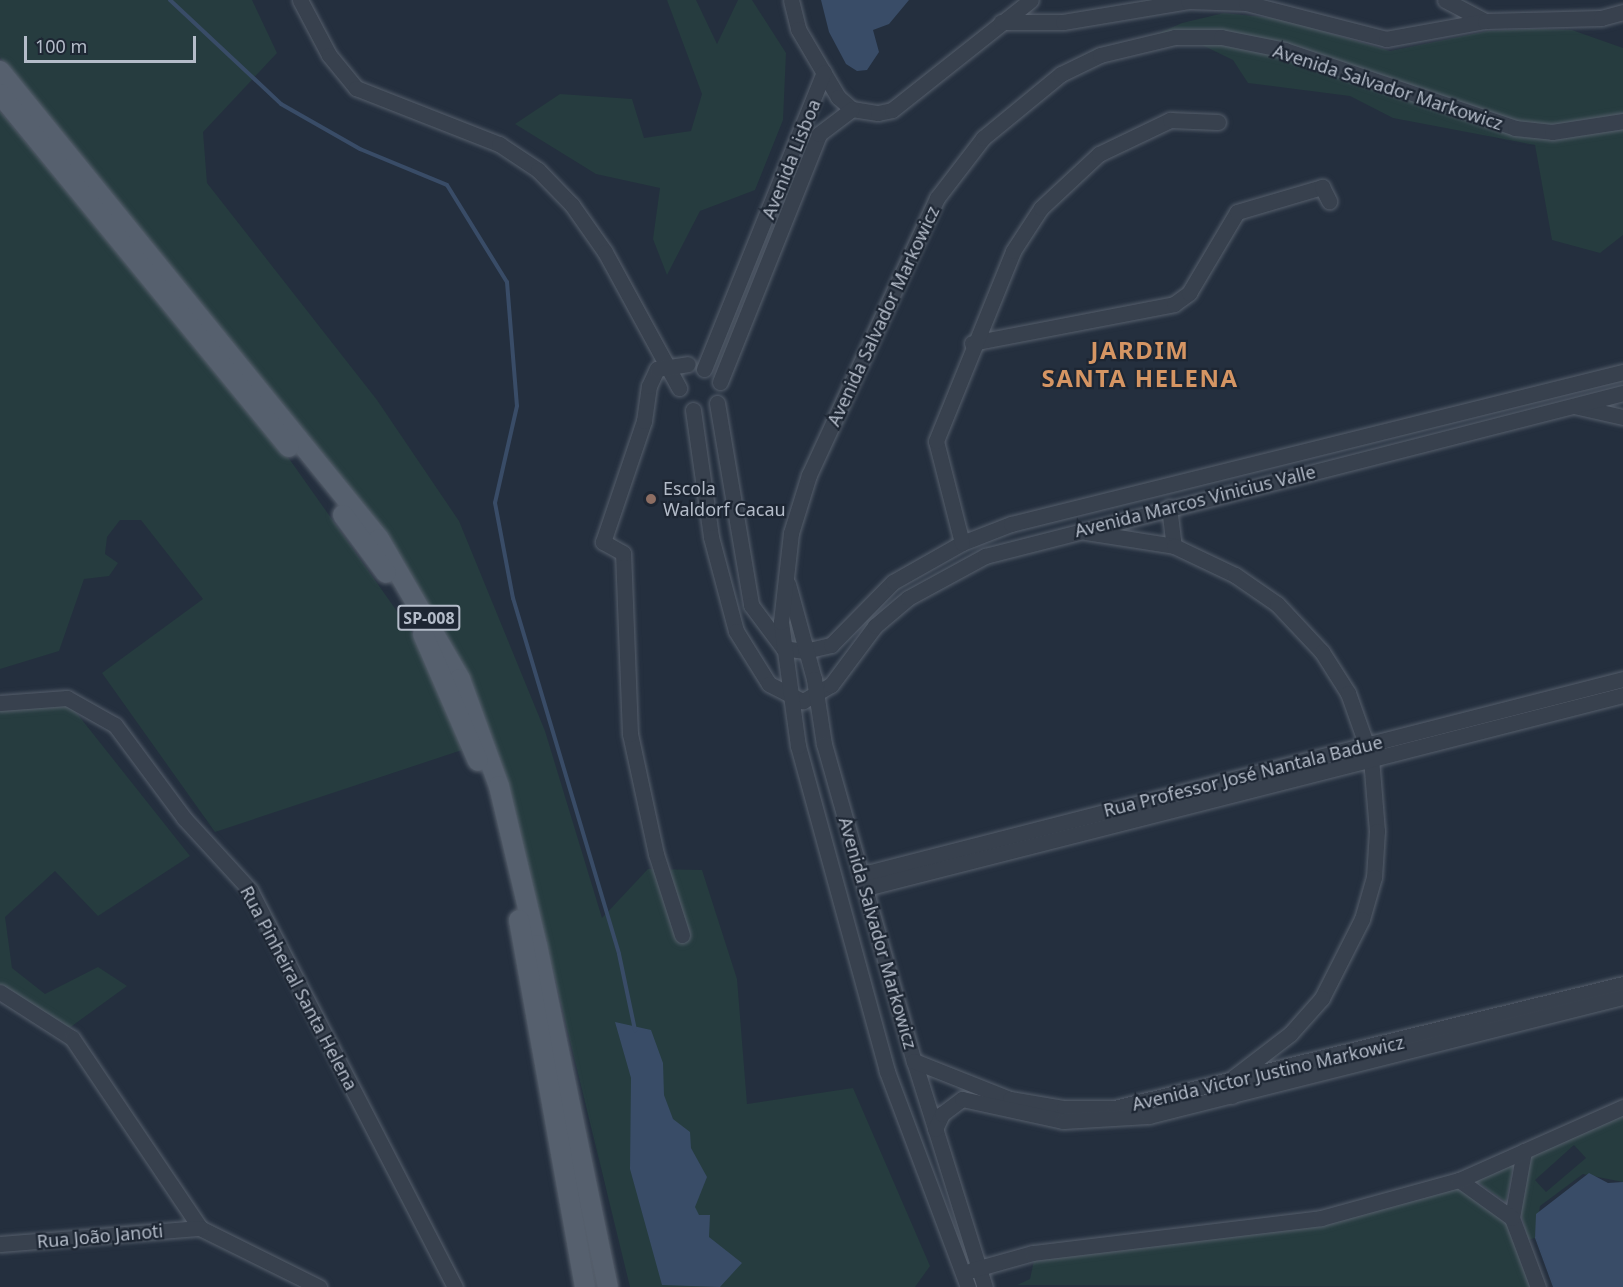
<!DOCTYPE html>
<meta charset="utf-8">
<style>
body{margin:0}
#map{position:relative;width:1623px;height:1287px;overflow:hidden;background:#242f3e;font-family:"Noto Sans",sans-serif}
div>[style]{position:absolute}
.green>*{inset:0;background:#263c3f}
.water>*{inset:0;background:#394c67}
.stream>*{height:4px;margin:-2px;padding:0 2px;transform-origin:2px;border-radius:2px;background:#394c67}
.roads{filter:drop-shadow(0 0 2px #565f6c) drop-shadow(0 0 2px #565f6c)}
.minor>*{height:15px;margin:-7.5px;padding:0 7.5px;transform-origin:7.5px;border-radius:7.5px;background:#38414e}
.major>*{height:20px;margin:-10px;padding:0 10px;transform-origin:10px;border-radius:10px;background:#56606e}
.dots>*{width:16px;height:16px;translate:-50% -50%;box-sizing:border-box;border:3px solid #1d2633;border-radius:50%}
span{translate:-50% -50%;white-space:nowrap;text-align:center;line-height:1.15;-webkit-text-stroke:4.5px #1d2633;paint-order:stroke}
.shield-label span{padding:2px 4px;background:#1d2633;border:2px solid;border-radius:4px;-webkit-text-stroke-width:0}
.shield-label{font-size:16px;color:#b4bcc9;font-weight:700}
.street-label{font-size:18px;color:#b4bcc9}
.poi-label{font-size:18px;color:#b4bcc9}
.left{translate:0 -50%;text-align:left}
.district-label{font-size:24px;color:#d59563;font-weight:700;letter-spacing:1.5px}
.scale{position:absolute;left:24px;top:36px;width:172px;height:27px;box-sizing:border-box;border:3px solid #b4bcc9;border-top:0;padding-left:8px;font-size:18px;line-height:21px;white-space:nowrap;color:#b4bcc9;-webkit-text-stroke:4px #1d2633;paint-order:stroke}
</style>
<div id="map">
<div class="green">
<div style="clip-path:polygon(0 0,252px 0,277px 53px,203px 132px,207px 183px,377px 400px,459px 521px,545px 731px,602px 918px,648px 869px,702px 870px,737px 979px,747px 1104px,853px 1088px,930px 1266px,915px 1287px,630px 1287px,512px 802px,437px 619px,405px 568px,211px 317px,0 57px)"></div>
<div style="clip-path:polygon(667px 0,696px 0,717px 44px,738px 0,752px 0,786px 53px,783px 120px,755px 190px,700px 211px,667px 275px,653px 239px,660px 188px,596px 174px,515px 124px,560px 94px,632px 99px,644px 138px,691px 131px,702px 94px)"></div>
<div style="clip-path:polygon(1224px 13px,1282px 19px,1390px 51px,1488px 31px,1531px 29px,1572px 30px,1623px 48px,1623px 235px,1600px 253px,1552px 240px,1535px 145px,1393px 118px,1350px 96px,1248px 83px,1233px 60px,1202px 45px,1132px 45px,1182px 23px)"></div>
<div style="clip-path:polygon(0 111px,290px 460px,418px 641px,462px 750px,215px 832px,102px 673px,203px 599px,141px 520px,120px 520px,107px 537px,105px 554px,118px 563px,109px 576px,84px 579px,59px 651px,0 669px)"></div>
<div style="clip-path:polygon(67px 701px,190px 856px,98px 916px,55px 871px,5px 917px,12px 968px,45px 994px,98px 967px,127px 986px,65px 1031px,0 989px,0 706px)"></div>
<div style="clip-path:polygon(evenodd,1623px 1115px,1623px 1182px,1583px 1174px,1540px 1206px,1535px 1238px,1528px 1240px,1519px 1205px,1522px 1173px,1533px 1154px,1623px 1115px,1574px 1145px,1586px 1158px,1546px 1192px,1535px 1180px,1574px 1145px)"></div>
<div style="clip-path:polygon(1514px 1162px,1506px 1202px,1476px 1181px,1476px 1179px)"></div>
<div style="clip-path:polygon(1452px 1187px,1467px 1189px,1505px 1214px,1536px 1287px,1017px 1285px,1030px 1279px,1035px 1256px,1280px 1224px)"></div>
</div>
<div class="water">
<div style="clip-path:polygon(821px 0,909px 0,889px 24px,873px 30px,879px 52px,867px 70px,857px 71px,846px 64px,829px 32px)"></div>
<div style="clip-path:polygon(615px 1022px,651px 1030px,663px 1063px,664px 1095px,673px 1119px,690px 1132px,691px 1148px,707px 1177px,695px 1207px,699px 1215px,710px 1215px,709px 1237px,742px 1263px,720px 1287px,662px 1285px,630px 1169px,631px 1078px)"></div>
<div style="clip-path:polygon(1589px 1173px,1608px 1183px,1623px 1182px,1623px 1287px,1553px 1287px,1535px 1238px,1536px 1214px)"></div>
</div>
<div class="stream">
<div style="left:170px;top:0;width:152px;rotate:43.1deg"></div>
<div style="left:281px;top:104px;width:91px;rotate:29.7deg"></div>
<div style="left:360px;top:149px;width:94px;rotate:22.5deg"></div>
<div style="left:447px;top:185px;width:114px;rotate:58.3deg"></div>
<div style="left:507px;top:282px;width:124px;rotate:85.4deg"></div>
<div style="left:517px;top:406px;width:99px;rotate:102.8deg"></div>
<div style="left:495px;top:503px;width:97px;rotate:79.3deg"></div>
<div style="left:513px;top:598px;width:371px;rotate:73.4deg"></div>
<div style="left:619px;top:954px;width:78px;rotate:78.1deg"></div>
</div>
<div class="roads">
<div class="minor">
<div style="left:300px;top:0;width:62px;rotate:62.2deg"></div>
<div style="left:329px;top:55px;width:43px;rotate:50.7deg"></div>
<div style="left:356px;top:88px;width:154px;rotate:21.4deg"></div>
<div style="left:499px;top:144px;width:47px;rotate:33.7deg"></div>
<div style="left:538px;top:170px;width:49px;rotate:45.8deg"></div>
<div style="left:572px;top:205px;width:57px;rotate:54.9deg"></div>
<div style="left:605px;top:252px;width:155px;rotate:61.4deg"></div>
<div style="left:791px;top:0;width:30px;rotate:76deg"></div>
<div style="left:798px;top:29px;width:79px;rotate:59.5deg"></div>
<div style="left:838px;top:97px;width:18px;rotate:41deg"></div>
<div style="left:852px;top:109px;width:26px;rotate:9deg"></div>
<div style="left:878px;top:113px;width:14px;rotate:-12deg"></div>
<div style="left:892px;top:110px;width:177px;rotate:-38.4deg"></div>
<div style="left:1445px;top:0;width:45px;rotate:27.7deg"></div>
<div style="left:1001px;top:22px;width:62px"></div>
<div style="left:1063px;top:22px;width:127px;rotate:-9.5deg"></div>
<div style="left:1188px;top:1px;width:58px;rotate:2deg"></div>
<div style="left:1246px;top:3px;width:145px;rotate:14.4deg"></div>
<div style="left:1386px;top:39px;width:101px;rotate:-10.3deg"></div>
<div style="left:1485px;top:21px;width:116px;rotate:-1.5deg"></div>
<div style="left:1601px;top:18px;width:23px;rotate:-15deg"></div>
<div style="left:972px;top:343px;width:206px;rotate:-10.9deg"></div>
<div style="left:1174px;top:304px;width:19px;rotate:-36deg"></div>
<div style="left:1189px;top:293px;width:94px;rotate:-59.3deg"></div>
<div style="left:1237px;top:212px;width:89px;rotate:-16.4deg"></div>
<div style="left:1322px;top:187px;width:16px;rotate:63deg"></div>
<div style="left:704px;top:369px;width:320px;rotate:-68deg"></div>
<div style="left:720px;top:382px;width:267px;rotate:-68.2deg"></div>
<div style="left:819px;top:134px;width:41px;rotate:-37.1deg"></div>
<div style="left:717px;top:403px;width:205px;rotate:80.4deg"></div>
<div style="left:751px;top:605px;width:54px;rotate:53.3deg"></div>
<div style="left:783px;top:648px;width:22px;rotate:8deg"></div>
<div style="left:805px;top:651px;width:27px;rotate:-13deg"></div>
<div style="left:831px;top:645px;width:88px;rotate:-45.5deg"></div>
<div style="left:893px;top:582px;width:79px;rotate:-29.5deg"></div>
<div style="left:962px;top:543px;width:53px;rotate:-21.2deg"></div>
<div style="left:1011px;top:524px;width:631px;rotate:-13.95deg"></div>
<div style="left:1574px;top:406px;width:50px;rotate:12.7deg"></div>
<div style="left:693px;top:410px;width:128px;rotate:81.9deg"></div>
<div style="left:711px;top:537px;width:97px;rotate:75.1deg"></div>
<div style="left:736px;top:631px;width:62px;rotate:58.1deg"></div>
<div style="left:769px;top:684px;width:38px;rotate:27deg"></div>
<div style="left:803px;top:701px;width:32px;rotate:-30deg"></div>
<div style="left:831px;top:685px;width:74px;rotate:-53.3deg"></div>
<div style="left:875px;top:626px;width:43px;rotate:-40.3deg"></div>
<div style="left:908px;top:598px;width:88px;rotate:-28.6deg"></div>
<div style="left:985px;top:556px;width:658px;rotate:-14.33deg"></div>
<div style="left:1169px;top:507px;width:39px;rotate:83deg"></div>
<div style="left:1086px;top:532px;width:89px;rotate:9deg"></div>
<div style="left:1174px;top:546px;width:68px;rotate:25.4deg"></div>
<div style="left:1235px;top:575px;width:51px;rotate:34.6deg"></div>
<div style="left:1277px;top:604px;width:66px;rotate:46.8deg"></div>
<div style="left:1322px;top:652px;width:49px;rotate:57.6deg"></div>
<div style="left:1348px;top:693px;width:69px;rotate:70.5deg"></div>
<div style="left:1371px;top:758px;width:73px;rotate:85.3deg"></div>
<div style="left:1377px;top:831px;width:46px;rotate:93.7deg"></div>
<div style="left:1374px;top:877px;width:44px;rotate:105.9deg"></div>
<div style="left:1362px;top:919px;width:89px;rotate:116.9deg"></div>
<div style="left:1322px;top:998px;width:48px;rotate:131.6deg"></div>
<div style="left:1290px;top:1034px;width:71px;rotate:142.5deg"></div>
<div style="left:1234px;top:1077px;width:19px;rotate:96deg"></div>
<div style="left:962px;top:543px;width:105px;rotate:-104.3deg"></div>
<div style="left:936px;top:441px;width:205px;rotate:-67.9deg"></div>
<div style="left:1013px;top:251px;width:51px;rotate:-56.9deg"></div>
<div style="left:1041px;top:208px;width:79px;rotate:-43deg"></div>
<div style="left:1099px;top:154px;width:79px;rotate:-25.6deg"></div>
<div style="left:1170px;top:120px;width:48px;rotate:2.4deg"></div>
<div style="left:788px;top:584px;width:98px;rotate:74.7deg"></div>
<div style="left:814px;top:679px;width:66px;rotate:81.3deg"></div>
<div style="left:824px;top:744px;width:330px;rotate:74.2deg"></div>
<div style="left:914px;top:1061px;width:237px;rotate:72.6deg"></div>
<div style="left:0;top:703px;width:67px;rotate:-4.3deg"></div>
<div style="left:67px;top:698px;width:55px;rotate:29.4deg"></div>
<div style="left:115px;top:725px;width:116px;rotate:53.4deg"></div>
<div style="left:184px;top:818px;width:98px;rotate:47.5deg"></div>
<div style="left:250px;top:890px;width:447px;rotate:62.7deg"></div>
<div style="left:863px;top:874px;width:785px;rotate:-14.39deg"></div>
<div style="left:866px;top:888px;width:781px;rotate:-14.3deg"></div>
<div style="left:682px;top:935px;width:85px;rotate:-107.8deg"></div>
<div style="left:656px;top:854px;width:123px;rotate:-102.2deg"></div>
<div style="left:630px;top:734px;width:181px;rotate:-92.2deg"></div>
<div style="left:623px;top:553px;width:23px;rotate:-151deg"></div>
<div style="left:603px;top:542px;width:128px;rotate:-71.3deg"></div>
<div style="left:644px;top:421px;width:35px;rotate:-82deg"></div>
<div style="left:649px;top:386px;width:19px;rotate:-65deg"></div>
<div style="left:657px;top:369px;width:31px;rotate:-9deg"></div>
<div style="left:0;top:992px;width:85px;rotate:32.6deg"></div>
<div style="left:72px;top:1038px;width:229px;rotate:56deg"></div>
<div style="left:200px;top:1228px;width:133px;rotate:26.4deg"></div>
<div style="left:914px;top:1061px;width:103px;rotate:21.6deg"></div>
<div style="left:1010px;top:1099px;width:55px;rotate:9.5deg"></div>
<div style="left:1064px;top:1108px;width:50px"></div>
<div style="left:1114px;top:1108px;width:524px;rotate:-13.69deg"></div>
<div style="left:935px;top:1129px;width:17px;rotate:-65deg"></div>
<div style="left:942px;top:1114px;width:25px;rotate:-37deg"></div>
<div style="left:962px;top:1099px;width:103px;rotate:12.3deg"></div>
<div style="left:1063px;top:1121px;width:86px;rotate:-3.3deg"></div>
<div style="left:1149px;top:1116px;width:489px;rotate:-14.1deg"></div>
<div style="left:1524px;top:1151px;width:68px;rotate:100.2deg"></div>
<div style="left:1512px;top:1218px;width:74px;rotate:69.4deg"></div>
<div style="left:1459px;top:1180px;width:65px;rotate:35.6deg"></div>
<div style="left:0;top:1244px;width:201px;rotate:-4.6deg"></div>
<div style="left:972px;top:1270px;width:63px;rotate:-15.6deg"></div>
<div style="left:1033px;top:1253px;width:290px;rotate:-6.9deg"></div>
<div style="left:1321px;top:1218px;width:143px;rotate:-15.4deg"></div>
<div style="left:1459px;top:1180px;width:180px;rotate:-24deg"></div>
<div style="left:968px;top:1287px;width:231px;rotate:-110.6deg"></div>
<div style="left:887px;top:1071px;width:337px;rotate:-105.3deg"></div>
<div style="left:798px;top:746px;width:125px;rotate:-97.8deg"></div>
<div style="left:781px;top:622px;width:90px;rotate:-83.6deg"></div>
<div style="left:791px;top:533px;width:61px;rotate:-72.8deg"></div>
<div style="left:809px;top:475px;width:305px;rotate:-65.2deg"></div>
<div style="left:937px;top:198px;width:76px;rotate:-52.5deg"></div>
<div style="left:983px;top:138px;width:101px;rotate:-39.4deg"></div>
<div style="left:1061px;top:74px;width:43px;rotate:-26deg"></div>
<div style="left:1100px;top:55px;width:77px;rotate:-13.5deg"></div>
<div style="left:1175px;top:37px;width:46px"></div>
<div style="left:1221px;top:37px;width:65px;rotate:11.5deg"></div>
<div style="left:1285px;top:50px;width:243px;rotate:18.7deg"></div>
<div style="left:1515px;top:128px;width:37px;rotate:6deg"></div>
<div style="left:1552px;top:132px;width:72px;rotate:-8.8deg"></div>
</div>
<div class="major">
<div style="left:0;top:71px;width:602px;rotate:51deg"></div>
<div style="left:379px;top:539px;width:162px;rotate:59.9deg"></div>
<div style="left:460px;top:679px;width:114px;rotate:70deg"></div>
<div style="left:499px;top:786px;width:163px;rotate:76.6deg"></div>
<div style="left:537px;top:945px;width:349px;rotate:78.3deg"></div>
<div style="left:0;top:94px;width:456px;rotate:50.7deg"></div>
<div style="left:343px;top:515px;width:72px;rotate:53.4deg"></div>
<div style="left:423px;top:634px;width:138px;rotate:66.6deg"></div>
<div style="left:519px;top:920px;width:373px;rotate:79.8deg"></div>
</div>
</div>
<div class="dots">
<div style="left:651px;top:499px;background:#8d6e63"></div>
</div>
<div class="shield-label">
<span style="left:429px;top:618px">SP-008</span>
</div>
<div class="street-label">
<span style="left:1388px;top:87px;rotate:18deg">Avenida Salvador Markowicz</span>
<span style="left:791px;top:159px;rotate:-68deg">Avenida Lisboa</span>
<span style="left:883px;top:316px;rotate:-65deg">Avenida Salvador Markowicz</span>
<span style="left:1195px;top:501px;rotate:-14deg">Avenida Marcos Vinicius Valle</span>
<span style="left:1243px;top:776px;rotate:-14deg">Rua Professor José Nantala Badue</span>
<span style="left:878px;top:933px;rotate:74deg">Avenida Salvador Markowicz</span>
<span style="left:299px;top:988px;rotate:62deg">Rua Pinheiral Santa Helena</span>
<span style="left:1268px;top:1073px;rotate:-13deg">Avenida Victor Justino Markowicz</span>
<span style="left:100px;top:1236px;rotate:-5deg">Rua João Janoti</span>
</div>
<div class="poi-label">
<span class="left" style="left:663px;top:499px">Escola<br>Waldorf Cacau</span>
</div>
<div class="district-label">
<span style="left:1140px;top:364px">JARDIM<br>SANTA HELENA</span>
</div>
<div class="scale">100 m</div>
</div>
